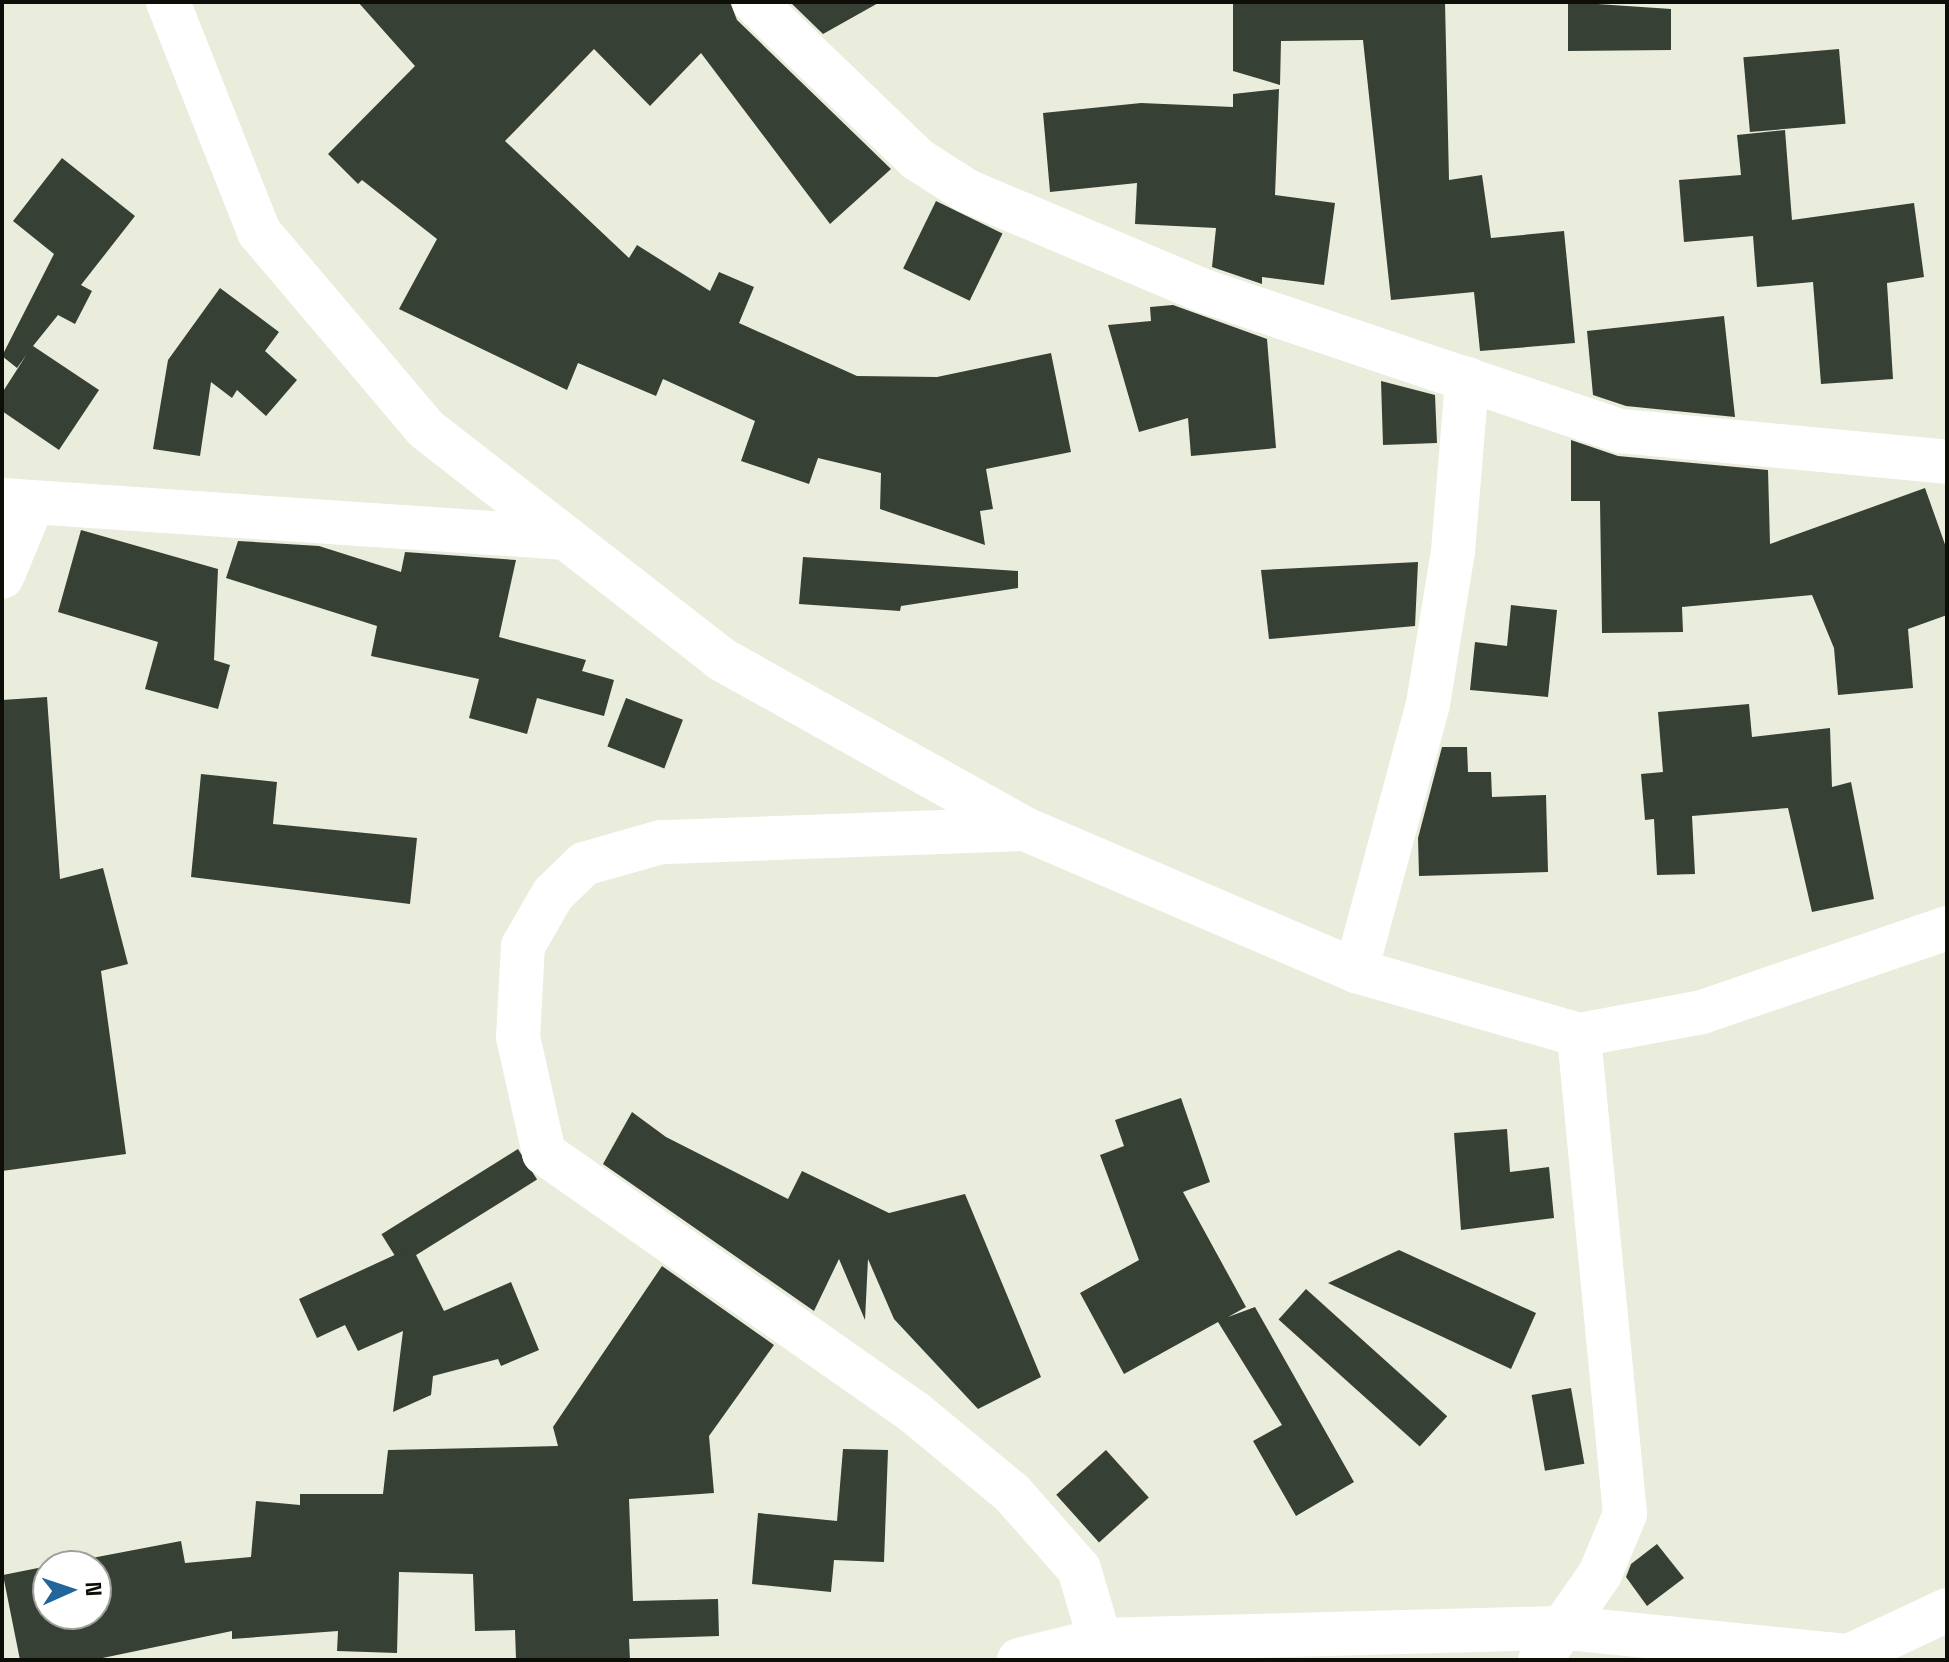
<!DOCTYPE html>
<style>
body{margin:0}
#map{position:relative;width:1949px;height:1662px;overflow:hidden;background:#eaecdc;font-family:"Space Grotesk",sans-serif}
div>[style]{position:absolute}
.building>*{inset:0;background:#374034;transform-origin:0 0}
.minor>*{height:44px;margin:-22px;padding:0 22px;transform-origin:22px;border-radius:22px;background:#fff}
span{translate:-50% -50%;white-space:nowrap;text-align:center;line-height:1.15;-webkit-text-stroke:8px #fff;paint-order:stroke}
.frame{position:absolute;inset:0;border:4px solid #0e0e09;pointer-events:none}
.north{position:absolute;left:32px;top:1550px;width:80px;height:80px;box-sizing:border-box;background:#fff;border:2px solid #9f9f9d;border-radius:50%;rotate:87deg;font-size:22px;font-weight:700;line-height:32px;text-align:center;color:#0e0e09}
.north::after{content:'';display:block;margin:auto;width:28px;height:36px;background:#21659a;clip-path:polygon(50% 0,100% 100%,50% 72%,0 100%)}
</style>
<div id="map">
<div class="building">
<div style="clip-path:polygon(358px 2px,730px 2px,737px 20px,891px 169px,830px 224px,701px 53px,650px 106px,594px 49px,505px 141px,629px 258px,637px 245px,710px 291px,719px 272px,754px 287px,739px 323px,857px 376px,937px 377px,1051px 353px,1071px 452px,986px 469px,993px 509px,980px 511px,985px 545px,880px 509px,881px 473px,818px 458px,809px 484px,741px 461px,755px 421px,663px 379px,656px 396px,578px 363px,567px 390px,399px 309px,437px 239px,362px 180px,358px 184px,328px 154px,415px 66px)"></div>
<div style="clip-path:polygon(790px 2px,880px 2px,823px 34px)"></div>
<div style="clip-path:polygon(1233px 2px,1445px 2px,1449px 180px,1482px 175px,1491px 238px,1564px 231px,1575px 343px,1480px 351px,1474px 292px,1391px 300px,1363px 40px,1281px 41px,1280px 85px,1233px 71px)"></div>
<div style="clip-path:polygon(1568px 2px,1671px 9px,1671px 50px,1568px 51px)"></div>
<div style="left:1839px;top:49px;width:75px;height:96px;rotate:85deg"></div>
<div style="clip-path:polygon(1279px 89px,1275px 195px,1335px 203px,1324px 285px,1262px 277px,1262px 284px,1212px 267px,1216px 228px,1135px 224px,1137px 183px,1050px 192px,1043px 113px,1141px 103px,1233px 107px,1233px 94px)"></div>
<div style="clip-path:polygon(1785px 130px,1792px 220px,1914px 203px,1924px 277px,1887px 283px,1893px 379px,1821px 384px,1813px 282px,1757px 287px,1753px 236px,1684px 242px,1679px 180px,1741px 175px,1737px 135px)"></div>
<div style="clip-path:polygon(62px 158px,135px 216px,81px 285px,92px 291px,75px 324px,58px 315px,33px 346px,99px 390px,59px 450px,2px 411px,2px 393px,27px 354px,17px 368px,2px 356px,54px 254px,13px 221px)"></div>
<div style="left:936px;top:201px;width:74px;height:75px;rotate:26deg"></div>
<div style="clip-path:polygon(220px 288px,279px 332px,265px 351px,297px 380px,266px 416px,237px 390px,232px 398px,211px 382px,200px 456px,153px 449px,168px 360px)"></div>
<div style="clip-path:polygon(1173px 305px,1267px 339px,1276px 448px,1191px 456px,1188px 418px,1139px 432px,1108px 325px,1151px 321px,1150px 307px)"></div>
<div style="clip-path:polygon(1724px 316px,1735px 417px,1626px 406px,1593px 395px,1587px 331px)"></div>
<div style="clip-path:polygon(1381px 381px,1435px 395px,1437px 443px,1383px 445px)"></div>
<div style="clip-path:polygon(1571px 440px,1618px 456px,1768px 470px,1770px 544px,1925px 488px,1947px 550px,1947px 615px,1908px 629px,1913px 688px,1838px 695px,1834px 648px,1812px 595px,1682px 607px,1683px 632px,1602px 633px,1600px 501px,1571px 501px)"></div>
<div style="clip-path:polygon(81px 530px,218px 569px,214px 660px,230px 665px,218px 709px,145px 689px,158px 642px,58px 612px)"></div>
<div style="clip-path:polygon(238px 541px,319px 546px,401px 572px,405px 552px,516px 560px,499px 637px,586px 660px,582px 671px,614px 680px,604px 716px,537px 698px,527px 734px,469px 718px,479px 679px,371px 656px,377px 626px,226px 578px)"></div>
<div style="clip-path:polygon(803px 557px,1018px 571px,1018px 588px,901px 606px,900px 611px,799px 604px)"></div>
<div style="clip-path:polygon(1418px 562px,1415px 626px,1269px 639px,1261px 570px)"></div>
<div style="clip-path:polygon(1511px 605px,1557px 610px,1548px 697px,1470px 690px,1475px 642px,1507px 646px)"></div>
<div style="clip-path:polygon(47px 697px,60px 879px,103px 868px,128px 964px,101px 971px,126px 1154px,2px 1171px,2px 700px)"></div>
<div style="left:626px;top:698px;width:61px;height:52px;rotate:21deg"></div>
<div style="clip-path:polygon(1749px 704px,1752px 737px,1830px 728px,1832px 787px,1851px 782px,1874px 899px,1812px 912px,1788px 808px,1692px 816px,1695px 874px,1657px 875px,1654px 819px,1645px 820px,1641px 774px,1663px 772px,1658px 712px)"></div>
<div style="clip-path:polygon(1442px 747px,1467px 747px,1468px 772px,1491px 772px,1492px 797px,1546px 795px,1548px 872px,1419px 876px,1418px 838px)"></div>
<div style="clip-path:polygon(201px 774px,277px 782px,273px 824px,417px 838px,410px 904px,191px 877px)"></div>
<div style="clip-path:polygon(1181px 1098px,1210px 1182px,1183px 1192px,1246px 1307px,1228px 1317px,1255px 1307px,1354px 1482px,1296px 1516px,1253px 1441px,1282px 1425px,1218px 1322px,1124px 1374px,1080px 1293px,1139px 1260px,1100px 1155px,1124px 1146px,1115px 1120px)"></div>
<div style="clip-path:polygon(632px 1112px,666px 1137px,788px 1199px,802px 1171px,889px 1213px,965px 1194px,1041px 1377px,978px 1409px,894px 1319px,868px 1259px,865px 1320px,839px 1259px,814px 1311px,603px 1164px)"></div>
<div style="clip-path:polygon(1507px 1129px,1510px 1172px,1549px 1167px,1554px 1218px,1461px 1230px,1454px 1133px)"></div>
<div style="left:518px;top:1149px;width:36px;height:161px;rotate:58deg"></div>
<div style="clip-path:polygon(412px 1247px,444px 1311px,511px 1282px,539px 1350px,501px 1366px,498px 1359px,433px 1376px,431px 1395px,393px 1412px,403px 1331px,358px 1351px,345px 1325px,317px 1338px,299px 1299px)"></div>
<div style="clip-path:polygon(1399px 1250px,1536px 1313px,1511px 1369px,1328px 1283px)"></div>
<div style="clip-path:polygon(662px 1266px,774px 1345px,709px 1436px,714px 1493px,629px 1499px,633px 1601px,718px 1599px,719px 1636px,629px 1639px,630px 1660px,516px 1659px,515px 1630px,475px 1631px,473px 1574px,399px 1572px,397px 1653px,337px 1651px,338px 1631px,232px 1639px,232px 1631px,93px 1660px,20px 1660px,3px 1575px,48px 1566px,48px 1614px,96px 1614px,96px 1566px,50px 1566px,181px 1541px,185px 1563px,251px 1557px,256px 1501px,300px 1505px,300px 1494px,383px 1494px,388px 1450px,558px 1446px,553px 1427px)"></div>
<div style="left:1306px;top:1289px;width:190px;height:41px;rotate:42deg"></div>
<div style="left:1571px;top:1388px;width:77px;height:40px;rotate:80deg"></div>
<div style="clip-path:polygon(843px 1449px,888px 1450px,884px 1562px,834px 1560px,831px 1592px,752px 1584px,758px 1513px,837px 1521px)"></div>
<div style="left:1106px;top:1450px;width:64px;height:67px;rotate:48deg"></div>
<div style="clip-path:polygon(1657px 1544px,1684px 1578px,1647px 1606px,1626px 1577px,1631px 1564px)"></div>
</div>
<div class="minor">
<div style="left:168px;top:2px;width:247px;rotate:68.4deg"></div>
<div style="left:259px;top:232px;width:258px;rotate:49.7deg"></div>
<div style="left:426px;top:429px;width:374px;rotate:37.9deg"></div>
<div style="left:721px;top:659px;width:348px;rotate:29.2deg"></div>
<div style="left:1025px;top:829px;width:360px;rotate:23.2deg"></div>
<div style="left:1356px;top:971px;width:232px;rotate:16deg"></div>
<div style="left:1579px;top:1035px;width:125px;rotate:-10.6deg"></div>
<div style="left:1702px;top:1012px;width:259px;rotate:-18.9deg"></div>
<div style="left:754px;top:2px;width:226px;rotate:43.9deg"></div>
<div style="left:917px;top:159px;width:59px;rotate:32.6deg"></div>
<div style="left:967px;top:191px;width:257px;rotate:22.9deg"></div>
<div style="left:1204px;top:291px;width:440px;rotate:18.6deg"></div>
<div style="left:1621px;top:431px;width:327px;rotate:5.4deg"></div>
<div style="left:2px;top:500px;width:565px;rotate:3.85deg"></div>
<div style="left:2px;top:577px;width:81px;rotate:-67.5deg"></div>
<div style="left:1023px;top:829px;width:362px;rotate:177.9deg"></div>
<div style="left:661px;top:842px;width:80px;rotate:164.1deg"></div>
<div style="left:584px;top:864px;width:43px;rotate:135.9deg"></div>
<div style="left:553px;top:894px;width:60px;rotate:120deg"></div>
<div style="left:523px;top:946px;width:91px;rotate:93.1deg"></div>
<div style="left:518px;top:1037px;width:119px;rotate:77.4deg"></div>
<div style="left:544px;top:1153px;width:452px;rotate:35deg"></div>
<div style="left:914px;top:1412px;width:127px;rotate:39.6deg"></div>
<div style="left:1012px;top:1493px;width:101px;rotate:48.6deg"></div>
<div style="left:1079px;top:1569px;width:74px;rotate:73.5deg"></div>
<div style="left:1356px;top:971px;width:277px;rotate:-74.9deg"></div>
<div style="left:1428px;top:704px;width:155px;rotate:-80.7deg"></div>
<div style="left:1453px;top:551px;width:173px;rotate:-85.3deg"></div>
<div style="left:1019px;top:1660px;width:83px;rotate:-13.9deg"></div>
<div style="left:1100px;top:1640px;width:467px;rotate:-1.5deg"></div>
<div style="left:1567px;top:1628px;width:283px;rotate:5.7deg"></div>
<div style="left:1849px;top:1656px;width:108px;rotate:-25.1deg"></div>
<div style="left:1540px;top:1660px;width:105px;rotate:-55.1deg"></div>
<div style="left:1600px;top:1574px;width:65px;rotate:-67.4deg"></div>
<div style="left:1625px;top:1514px;width:481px;rotate:-95.5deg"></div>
</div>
<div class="frame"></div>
<div class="north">N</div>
</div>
